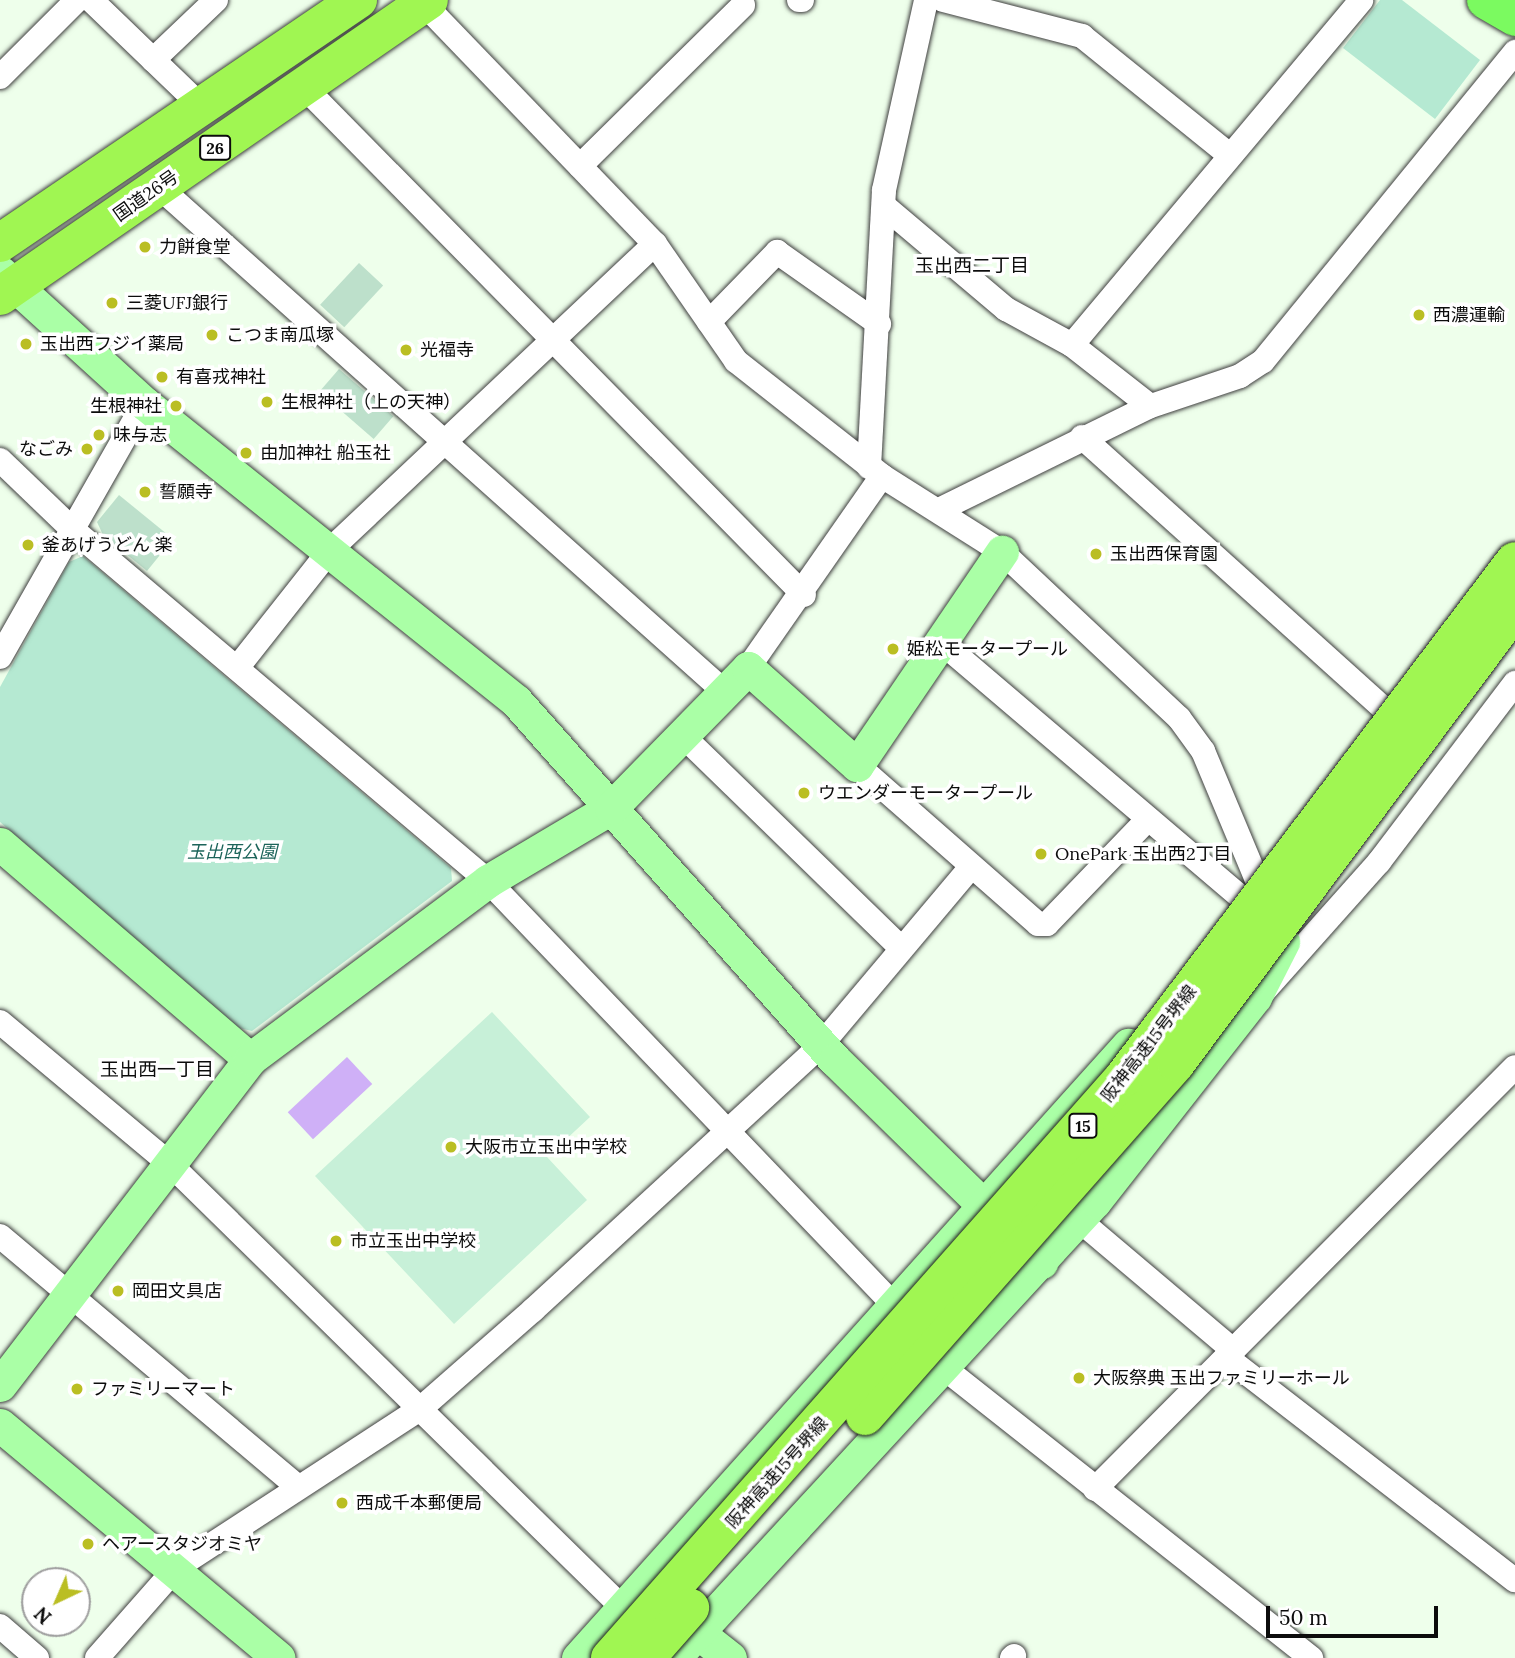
<!DOCTYPE html>
<meta charset="utf-8">
<style>
body{margin:0}
#map{position:relative;width:1515px;height:1658px;overflow:hidden;background:#eeffeb;font-family:Lora,"Noto Sans JP",serif}
div>[style]{position:absolute}
.green>*{inset:0;background:#b5e9d2}
.cemetery>*{inset:0;background:#bde0cb;transform-origin:0 0}
.pitch>*{inset:0;background:#c7f0d8}
.water>*{inset:0;background:#cfb0f7;transform-origin:0 0}
.roads{filter:drop-shadow(0 0 2px #3f3f3f) drop-shadow(0 0 2px #3f3f3f)}
.street>*{height:24px;margin:-12px;padding:0 12px;transform-origin:12px;border-radius:12px;background:#fff}
.secondary>*{height:33px;margin:-16.5px;padding:0 16.5px;transform-origin:16.5px;border-radius:16.5px;background:#aaffa6}
.primary>*{height:38px;margin:-19px;padding:0 19px;transform-origin:19px;border-radius:19px;background:#7bfa60}
.highway>*{height:38px;margin:-19px;padding:0 19px;transform-origin:19px;border-radius:19px;background:#a0f652}
.bridges{filter:drop-shadow(0 0 2px #1d1d1d) drop-shadow(0 0 2px #1d1d1d)}
.highway-bridge>*{height:38px;margin:-19px;padding:0 19px;transform-origin:19px;border-radius:19px;background:#a0f652}
.dots>*{width:19px;height:19px;translate:-50% -50%;box-sizing:border-box;border:4px solid #fff;border-radius:50%}
span{translate:-50% -50%;white-space:nowrap;text-align:center;line-height:1.15;-webkit-text-stroke:7px #fff;paint-order:stroke}
.shield-label span{padding:2px 5px;background:#fff;border:2px solid;border-radius:5px;-webkit-text-stroke-width:0}
.shield-label{font-size:16px;color:#0c0c0c;font-weight:700}
.street-label{font-size:18px;color:#0c0c0c}
.poi-label{font-size:18px;color:#0c0c0c}
.left{translate:0 -50%;text-align:left}
.right{translate:-100% -50%;text-align:right}
.park-label{font-size:18px;color:#1c645a;font-style:italic}
.neighbourhood-label{font-size:19px;color:#0c0c0c}
.north{position:absolute;left:21px;top:1567px;width:70px;height:70px;box-sizing:border-box;background:#fff;border:2px solid #9e9e9e;border-radius:50%;rotate:224deg;font-size:19px;font-weight:700;line-height:28px;text-align:center;color:#0c0c0c}
.north::after{content:'';display:block;margin:auto;width:24px;height:32px;background:#babe23;clip-path:polygon(50% 0,100% 100%,50% 72%,0 100%)}
.scale{position:absolute;left:1266px;top:1606px;width:172px;height:32px;box-sizing:border-box;border:4px solid #0c0c0c;border-top:0;padding-left:9px;font-size:21px;line-height:24px;white-space:nowrap;color:#0c0c0c;-webkit-text-stroke:5px #fff;paint-order:stroke}
</style>
<div id="map">
<div class="green">
<div style="clip-path:polygon(1380px 0,1402px 0,1480px 60px,1435px 119px,1343px 48px)"></div>
<div style="clip-path:polygon(83px 556px,451px 868px,452px 881px,252px 1031px,239px 1028px,0 822px,0 687px,69px 562px)"></div>
</div>
<div class="cemetery">
<div style="left:359px;top:263px;width:33px;height:57px;rotate:43deg"></div>
<div style="left:339px;top:369px;width:72px;height:30px;rotate:41deg"></div>
<div style="clip-path:polygon(119px 495px,173px 539px,147px 571px,103px 535px,97px 522px)"></div>
</div>
<div class="pitch">
<div style="clip-path:polygon(492px 1012px,590px 1117px,547px 1157px,587px 1200px,454px 1324px,315px 1176px)"></div>
</div>
<div class="water">
<div style="left:347px;top:1057px;width:37px;height:81px;rotate:47deg"></div>
</div>
<div class="roads">
<div class="street">
<div style="left:91px;top:0;width:153px;rotate:43.9deg"></div>
<div style="left:420px;top:0;width:339px;rotate:46.1deg"></div>
<div style="left:655px;top:244px;width:142px;rotate:55.3deg"></div>
<div style="left:736px;top:361px;width:186px;rotate:38.2deg"></div>
<div style="left:882px;top:476px;width:142px;rotate:32.3deg"></div>
<div style="left:1002px;top:552px;width:243px;rotate:43.2deg"></div>
<div style="left:1179px;top:718px;width:41px;rotate:54deg"></div>
<div style="left:1203px;top:751px;width:145px;rotate:67.3deg"></div>
<div style="left:799px;top:0;width:3px"></div>
<div style="left:943px;top:0;width:144px;rotate:14.5deg"></div>
<div style="left:1082px;top:36px;width:188px;rotate:38.9deg"></div>
<div style="left:153px;top:60px;width:87px;rotate:-43.6deg"></div>
<div style="left:0;top:77px;width:109px;rotate:-45deg"></div>
<div style="left:303px;top:86px;width:714px;rotate:45.45deg"></div>
<div style="left:580px;top:166px;width:229px;rotate:-44.6deg"></div>
<div style="left:159px;top:187px;width:760px;rotate:41.75deg"></div>
<div style="left:884px;top:206px;width:160px;rotate:40.2deg"></div>
<div style="left:1006px;top:309px;width:75px;rotate:28.6deg"></div>
<div style="left:1072px;top:345px;width:99px;rotate:38deg"></div>
<div style="left:709px;top:322px;width:98px;rotate:-45.8deg"></div>
<div style="left:777px;top:252px;width:125px;rotate:35.2deg"></div>
<div style="left:1072px;top:345px;width:450px;rotate:-50deg"></div>
<div style="left:1082px;top:437px;width:406px;rotate:42deg"></div>
<div style="left:0;top:460px;width:100px;rotate:43.8deg"></div>
<div style="left:72px;top:529px;width:545px;rotate:40.24deg"></div>
<div style="left:488px;top:881px;width:586px;rotate:46.25deg"></div>
<div style="left:869px;top:467px;width:277px;rotate:-86.9deg"></div>
<div style="left:884px;top:190px;width:195px;rotate:-77.5deg"></div>
<div style="left:941px;top:509px;width:231px;rotate:-26.2deg"></div>
<div style="left:1148px;top:407px;width:97px;rotate:-18.6deg"></div>
<div style="left:1240px;top:376px;width:27px;rotate:-33deg"></div>
<div style="left:1263px;top:361px;width:399px;rotate:-50.8deg"></div>
<div style="left:941px;top:642px;width:402px;rotate:40.4deg"></div>
<div style="left:0;top:657px;width:292px;rotate:-60.4deg"></div>
<div style="left:237px;top:668px;width:152px;rotate:-51.7deg"></div>
<div style="left:331px;top:549px;width:445px;rotate:-43.3deg"></div>
<div style="left:748px;top:668px;width:234px;rotate:-55.1deg"></div>
<div style="left:684px;top:737px;width:300px;rotate:44.2deg"></div>
<div style="left:857px;top:765px;width:241px;rotate:41.3deg"></div>
<div style="left:1038px;top:924px;width:9px"></div>
<div style="left:1047px;top:924px;width:144px;rotate:-46.1deg"></div>
<div style="left:1264px;top:991px;width:173px;rotate:-48.3deg"></div>
<div style="left:1379px;top:862px;width:225px;rotate:-52.8deg"></div>
<div style="left:0;top:1022px;width:223px;rotate:39.9deg"></div>
<div style="left:171px;top:1165px;width:636px;rotate:44.43deg"></div>
<div style="left:1079px;top:1220px;width:202px;rotate:40.2deg"></div>
<div style="left:0;top:1236px;width:390px;rotate:40.1deg"></div>
<div style="left:1226px;top:1357px;width:365px;rotate:37.7deg"></div>
<div style="left:944px;top:1368px;width:468px;rotate:38.3deg"></div>
<div style="left:1095px;top:1489px;width:595px;rotate:-45.14deg"></div>
<div style="left:0;top:1626px;width:49px;rotate:40.9deg"></div>
<div style="left:97px;top:1658px;width:120px;rotate:-48.7deg"></div>
<div style="left:176px;top:1568px;width:291px;rotate:-33.1deg"></div>
<div style="left:420px;top:1409px;width:150px;rotate:-41.2deg"></div>
<div style="left:533px;top:1310px;width:391px;rotate:-42.6deg"></div>
<div style="left:821px;top:1045px;width:231px;rotate:-49.9deg"></div>
<div style="left:1012px;top:1658px;width:3px;rotate:-45deg"></div>
</div>
<div class="secondary">
<div style="left:0;top:272px;width:195px;rotate:42.3deg"></div>
<div style="left:144px;top:403px;width:477px;rotate:38.7deg"></div>
<div style="left:516px;top:701px;width:480px;rotate:48.4deg"></div>
<div style="left:835px;top:1060px;width:289px;rotate:44.4deg"></div>
<div style="left:0;top:844px;width:330px;rotate:40.7deg"></div>
<div style="left:0;top:1385px;width:411px;rotate:-52.5deg"></div>
<div style="left:250px;top:1059px;width:297px;rotate:-36.8deg"></div>
<div style="left:488px;top:881px;width:143px;rotate:-30.7deg"></div>
<div style="left:611px;top:808px;width:196px;rotate:-45.6deg"></div>
<div style="left:748px;top:668px;width:146px;rotate:41.7deg"></div>
<div style="left:857px;top:765px;width:258px;rotate:-55.8deg"></div>
<div style="left:0;top:1425px;width:363px;rotate:39.9deg"></div>
<div style="left:697px;top:1632px;width:42px;rotate:38.2deg"></div>
<div style="left:578px;top:1658px;width:824px;rotate:-48.1deg"></div>
<div style="left:674px;top:1658px;width:621px;rotate:-47.35deg"></div>
<div style="left:1095px;top:1201px;width:259px;rotate:-51.9deg"></div>
<div style="left:1255px;top:997px;width:62px;rotate:-63deg"></div>
</div>
<div class="primary">
<div style="left:1486px;top:0;width:34px;rotate:30deg"></div>
</div>
<div class="highway">
<div style="left:0;top:243px;width:433px;rotate:-34.2deg"></div>
<div style="left:0;top:296px;width:521px;rotate:-34.6deg"></div>
</div>
</div>
<div class="bridges">
<div class="highway-bridge">
<div style="left:865px;top:1416px;width:470px;rotate:-48.6deg"></div>
<div style="left:1176px;top:1063px;width:567px;rotate:-53.25deg"></div>
<div style="left:610px;top:1658px;width:776px;rotate:-48.5deg"></div>
<div style="left:1124px;top:1077px;width:647px;rotate:-52.85deg"></div>
<div style="left:646px;top:1658px;width:67px;rotate:-48.7deg"></div>
</div>
</div>
<div class="dots">
<div style="left:145px;top:247px;background:#babe23"></div>
<div style="left:112px;top:303px;background:#babe23"></div>
<div style="left:1419px;top:315px;background:#babe23"></div>
<div style="left:212px;top:335px;background:#babe23"></div>
<div style="left:26px;top:344px;background:#babe23"></div>
<div style="left:406px;top:350px;background:#babe23"></div>
<div style="left:162px;top:377px;background:#babe23"></div>
<div style="left:267px;top:402px;background:#babe23"></div>
<div style="left:176px;top:406px;background:#babe23"></div>
<div style="left:99px;top:435px;background:#babe23"></div>
<div style="left:87px;top:449px;background:#babe23"></div>
<div style="left:246px;top:453px;background:#babe23"></div>
<div style="left:145px;top:492px;background:#babe23"></div>
<div style="left:28px;top:545px;background:#babe23"></div>
<div style="left:1096px;top:554px;background:#babe23"></div>
<div style="left:893px;top:649px;background:#babe23"></div>
<div style="left:804px;top:793px;background:#babe23"></div>
<div style="left:1041px;top:854px;background:#babe23"></div>
<div style="left:451px;top:1147px;background:#babe23"></div>
<div style="left:336px;top:1241px;background:#babe23"></div>
<div style="left:118px;top:1291px;background:#babe23"></div>
<div style="left:1079px;top:1378px;background:#babe23"></div>
<div style="left:77px;top:1389px;background:#babe23"></div>
<div style="left:342px;top:1503px;background:#babe23"></div>
<div style="left:88px;top:1544px;background:#babe23"></div>
</div>
<div class="shield-label">
<span style="left:215px;top:148px">26</span>
<span style="left:1083px;top:1126px">15</span>
</div>
<div class="street-label">
<span style="left:146px;top:196px;rotate:-35deg">国道26号</span>
<span style="left:1149px;top:1044px;rotate:-52deg">阪神高速15号堺線</span>
<span style="left:777px;top:1473px;rotate:-48deg">阪神高速15号堺線</span>
</div>
<div class="poi-label">
<span class="left" style="left:159px;top:247px">力餅食堂</span>
<span class="left" style="left:126px;top:303px">三菱UFJ銀行</span>
<span class="left" style="left:1433px;top:315px">西濃運輸</span>
<span class="left" style="left:226px;top:335px">こつま南瓜塚</span>
<span class="left" style="left:40px;top:344px">玉出西フジイ薬局</span>
<span class="left" style="left:420px;top:350px">光福寺</span>
<span class="left" style="left:176px;top:377px">有喜戎神社</span>
<span class="left" style="left:281px;top:402px">生根神社（上の天神）</span>
<span class="right" style="left:162px;top:406px">生根神社</span>
<span class="left" style="left:113px;top:435px">味与志</span>
<span class="right" style="left:73px;top:449px">なごみ</span>
<span class="left" style="left:260px;top:453px">由加神社 船玉社</span>
<span class="left" style="left:159px;top:492px">誓願寺</span>
<span class="left" style="left:42px;top:545px">釜あげうどん 楽</span>
<span class="left" style="left:1110px;top:554px">玉出西保育園</span>
<span class="left" style="left:907px;top:649px">姫松モータープール</span>
<span class="left" style="left:818px;top:793px">ウエンダーモータープール</span>
<span class="left" style="left:1055px;top:854px">OnePark 玉出西2丁目</span>
<span class="left" style="left:465px;top:1147px">大阪市立玉出中学校</span>
<span class="left" style="left:350px;top:1241px">市立玉出中学校</span>
<span class="left" style="left:132px;top:1291px">岡田文具店</span>
<span class="left" style="left:1093px;top:1378px">大阪祭典 玉出ファミリーホール</span>
<span class="left" style="left:91px;top:1389px">ファミリーマート</span>
<span class="left" style="left:356px;top:1503px">西成千本郵便局</span>
<span class="left" style="left:102px;top:1544px">ヘアースタジオミヤ</span>
</div>
<div class="park-label">
<span style="left:232px;top:852px">玉出西公園</span>
</div>
<div class="neighbourhood-label">
<span style="left:972px;top:266px">玉出西二丁目</span>
<span style="left:157px;top:1070px">玉出西一丁目</span>
</div>
<div class="north">N</div>
<div class="scale">50 m</div>
</div>
